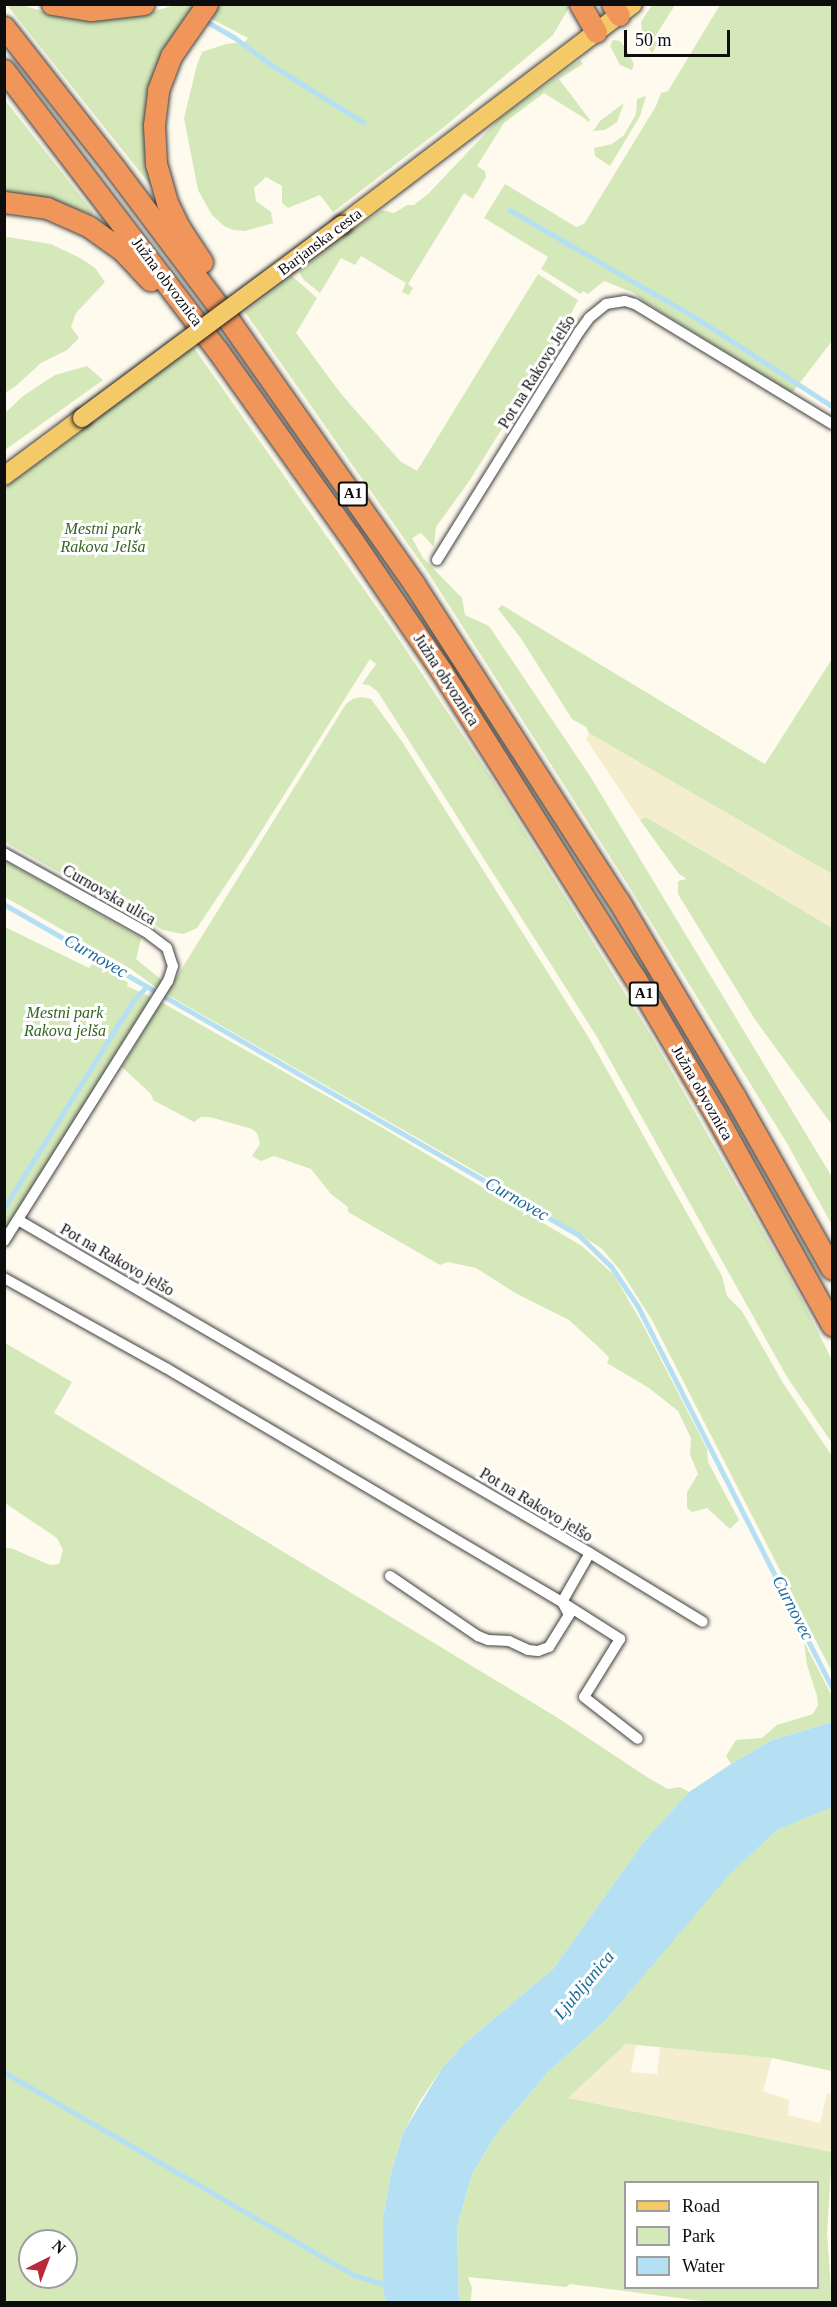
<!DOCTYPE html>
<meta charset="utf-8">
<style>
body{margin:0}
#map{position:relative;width:837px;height:2307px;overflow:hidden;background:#fffaee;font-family:"Times New Roman",serif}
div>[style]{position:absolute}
.farmland>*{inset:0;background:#f4eecf}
.green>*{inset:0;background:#d4e8b9}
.water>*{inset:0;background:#b5e0f4}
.stream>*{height:4.5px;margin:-2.25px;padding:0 2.25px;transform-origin:2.25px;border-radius:2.25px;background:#b5e0f4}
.roads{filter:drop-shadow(0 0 2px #404040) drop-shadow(0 0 2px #404040)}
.minor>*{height:10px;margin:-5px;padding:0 5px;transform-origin:5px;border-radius:5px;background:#fff}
.primary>*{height:18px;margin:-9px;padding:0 9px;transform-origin:9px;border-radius:9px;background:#f4ca68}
.motorway>*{height:21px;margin:-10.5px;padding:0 10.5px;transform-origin:10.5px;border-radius:10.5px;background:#f0965b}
.bridges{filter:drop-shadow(0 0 2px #1e1e1e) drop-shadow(0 0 2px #1e1e1e)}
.primary-bridge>*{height:18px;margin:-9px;padding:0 9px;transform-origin:9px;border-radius:9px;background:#f4ca68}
span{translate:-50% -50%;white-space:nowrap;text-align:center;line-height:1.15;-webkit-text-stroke:6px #fff;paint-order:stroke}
.shield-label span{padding:2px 4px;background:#fff;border:2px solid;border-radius:4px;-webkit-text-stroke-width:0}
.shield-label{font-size:15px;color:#0d0d0d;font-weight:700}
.street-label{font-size:16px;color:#0d0d0d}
.park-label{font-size:16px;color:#32631f;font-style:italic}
.water-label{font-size:18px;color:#1a6b9c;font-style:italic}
.frame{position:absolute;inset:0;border:6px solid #0d0d0d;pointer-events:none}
.legend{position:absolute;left:624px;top:2181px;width:195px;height:108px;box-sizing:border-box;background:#fff;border:2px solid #9e9e9e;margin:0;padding:8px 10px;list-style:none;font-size:18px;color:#0d0d0d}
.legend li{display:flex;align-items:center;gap:12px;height:30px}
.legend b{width:30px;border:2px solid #9e9e9e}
.north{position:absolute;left:18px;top:2229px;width:60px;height:60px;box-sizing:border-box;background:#fff;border:2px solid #9e9e9e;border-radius:50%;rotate:42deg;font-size:16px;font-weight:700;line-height:24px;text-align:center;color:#0d0d0d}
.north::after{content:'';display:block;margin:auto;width:21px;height:27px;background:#ba2939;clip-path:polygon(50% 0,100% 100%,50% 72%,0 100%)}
.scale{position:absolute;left:624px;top:30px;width:106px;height:27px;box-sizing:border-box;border:3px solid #0d0d0d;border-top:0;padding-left:8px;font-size:18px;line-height:21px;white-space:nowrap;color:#0d0d0d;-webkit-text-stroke:4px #fff;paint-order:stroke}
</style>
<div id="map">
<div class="farmland">
<div style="clip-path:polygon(589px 733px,832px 874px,832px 928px,646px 817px,640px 820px,586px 739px)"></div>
<div style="clip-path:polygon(626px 2044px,636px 2045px,631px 2072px,657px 2074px,660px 2047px,772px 2058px,763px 2091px,789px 2100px,788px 2115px,820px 2123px,827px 2093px,832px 2094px,832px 2152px,568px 2098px)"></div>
</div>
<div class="green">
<div style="clip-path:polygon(571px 4px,553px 35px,444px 127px,333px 212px,320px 195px,288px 208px,282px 203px,282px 186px,266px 177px,254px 188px,256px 201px,271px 212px,273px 223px,245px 231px,233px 230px,224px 226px,212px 215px,198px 190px,184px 118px,197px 65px,202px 52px,226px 44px,245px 42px,248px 38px,208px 17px,220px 5px)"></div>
<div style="clip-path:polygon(7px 5px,22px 5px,61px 17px,107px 20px,148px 13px,175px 5px,194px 5px,164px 48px,152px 187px)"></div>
<div style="clip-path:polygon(652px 5px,675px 5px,653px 40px,658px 43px,652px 53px,643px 38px,641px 22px)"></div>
<div style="clip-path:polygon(720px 5px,832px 5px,832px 341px,792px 393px,642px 300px,634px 293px,604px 281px,588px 294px,583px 291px,581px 294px,541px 269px,548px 257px,484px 218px,505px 184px,576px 227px,584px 224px,656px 106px,661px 93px,668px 91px)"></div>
<div style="clip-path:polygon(613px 40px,620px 41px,626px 49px,634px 64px,632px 70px,620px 65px,610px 46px)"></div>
<div style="clip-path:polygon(580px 60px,583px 64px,559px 79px,590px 120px,586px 123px,587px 120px,544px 93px,504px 123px,477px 166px,485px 171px,486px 177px,473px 199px,464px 193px,408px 284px,413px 288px,409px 295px,402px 292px,406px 283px,361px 256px,355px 265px,341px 258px,320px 293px,304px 280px,299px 272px,349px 233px,382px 210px,394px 213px,407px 205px,414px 205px,429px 193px,500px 118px)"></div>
<div style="clip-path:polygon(646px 96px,640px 116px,610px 166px,595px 156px,594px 148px,612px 144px,624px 135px,636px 114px,637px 99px)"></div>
<div style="clip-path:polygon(4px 99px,93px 212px,92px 215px,53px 200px,5px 193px)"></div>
<div style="clip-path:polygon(624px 103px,617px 122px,605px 130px,593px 131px,600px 121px)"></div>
<div style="clip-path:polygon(8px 237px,51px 244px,82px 259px,95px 268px,105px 282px,76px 313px,71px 327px,79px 338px,67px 350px,41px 363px,17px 385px,5px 393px,4px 238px)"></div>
<div style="clip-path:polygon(538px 274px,578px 300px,557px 340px,470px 480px,436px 527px,434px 547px,421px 533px,412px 538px,423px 558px,462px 598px,465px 615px,489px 626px,590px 776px,832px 1177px,832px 1225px,788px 1145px,630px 888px,429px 574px,245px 312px,292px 276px,317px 298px,296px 333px,342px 395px,400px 461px,417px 471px)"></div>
<div style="clip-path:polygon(194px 348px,390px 626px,492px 779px,652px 1037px,802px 1300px,832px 1360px,832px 1443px,787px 1377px,597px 1037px,378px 692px,369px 685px,362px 684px,376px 664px,370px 659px,255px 841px,197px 928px,183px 934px,163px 930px,5px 842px,5px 487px)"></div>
<div style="clip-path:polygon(87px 366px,103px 380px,5px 450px,5px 413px,23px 396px,55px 375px)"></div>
<div style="clip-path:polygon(502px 605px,765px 764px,832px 659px,832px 874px,589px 733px,586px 727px,572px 719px,520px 637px,498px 609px)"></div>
<div style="clip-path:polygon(361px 697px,371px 699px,403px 743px,589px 1038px,722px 1276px,727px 1296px,742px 1311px,783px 1383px,832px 1456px,832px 1672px,652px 1320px,621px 1271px,601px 1248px,524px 1199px,166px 994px,346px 704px,353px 699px)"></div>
<div style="clip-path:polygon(646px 817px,832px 928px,832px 1125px,754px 1018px,678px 894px,678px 881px,687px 879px,679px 874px,640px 820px)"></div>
<div style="clip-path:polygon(5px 861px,141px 938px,136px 959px,163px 981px,158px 989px,131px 969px,5px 897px)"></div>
<div style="clip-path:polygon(5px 927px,89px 968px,97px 959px,128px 983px,127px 986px,151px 997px,5px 1234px)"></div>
<div style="clip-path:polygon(161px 1002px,374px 1123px,582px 1246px,614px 1275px,643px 1325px,707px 1449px,708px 1462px,739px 1520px,730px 1529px,707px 1508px,692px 1512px,687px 1508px,687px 1492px,698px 1474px,690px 1454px,691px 1438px,678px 1411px,649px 1388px,607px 1363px,609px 1358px,605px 1353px,569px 1320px,517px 1294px,476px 1268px,448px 1262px,440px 1265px,348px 1212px,348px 1207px,331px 1194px,311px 1169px,274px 1156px,261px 1161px,252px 1156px,260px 1144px,257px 1133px,252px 1129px,210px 1117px,201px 1117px,194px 1122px,153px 1100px,151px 1094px,122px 1067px)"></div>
<div style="clip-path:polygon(evenodd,5px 1343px,72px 1382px,54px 1413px,558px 1718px,650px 1779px,668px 1789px,680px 1787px,689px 1792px,645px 1840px,553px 1969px,465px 2043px,442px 2068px,421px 2099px,403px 2133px,391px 2173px,383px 2218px,383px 2290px,386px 2302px,5px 2302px,4px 1548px,11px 1548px,50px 1565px,59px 1564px,63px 1550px,57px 1538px,5px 1503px,5px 1343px,30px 2241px,66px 2241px,66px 2277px,30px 2277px,30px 2241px)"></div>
<div style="clip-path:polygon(804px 1642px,832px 1696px,832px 1722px,772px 1740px,731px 1764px,726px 1756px,736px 1740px,762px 1738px,777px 1725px,813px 1714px,818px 1705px,817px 1696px,807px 1665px)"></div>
<div style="clip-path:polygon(evenodd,832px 1805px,832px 2071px,772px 2058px,626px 2044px,568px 2098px,832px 2152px,827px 2233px,832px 2302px,710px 2302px,570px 2284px,566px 2287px,468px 2277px,472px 2288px,471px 2299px,470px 2302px,459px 2302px,457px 2227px,472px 2174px,498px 2132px,547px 2073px,605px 2021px,726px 1877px,777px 1830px,832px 1805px,626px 2182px,818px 2182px,818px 2288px,626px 2288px,626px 2182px)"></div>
</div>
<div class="water">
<div style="clip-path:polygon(832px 1722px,832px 1807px,777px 1830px,730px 1874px,605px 2021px,547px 2073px,498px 2132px,472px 2174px,457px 2227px,459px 2302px,386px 2302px,383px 2290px,383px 2218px,391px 2173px,403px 2133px,442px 2068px,465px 2043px,553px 1969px,645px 1840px,689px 1792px,731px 1764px,772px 1740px)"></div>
</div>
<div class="stream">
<div style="left:206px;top:21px;width:32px;rotate:30deg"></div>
<div style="left:234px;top:37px;width:49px;rotate:36.6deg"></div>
<div style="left:273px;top:66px;width:106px;rotate:31.9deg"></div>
<div style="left:510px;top:210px;width:217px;rotate:30.1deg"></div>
<div style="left:698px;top:319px;width:160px;rotate:33deg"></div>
<div style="left:4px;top:904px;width:663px;rotate:29.93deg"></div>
<div style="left:579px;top:1235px;width:45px;rotate:44.1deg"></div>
<div style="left:611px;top:1266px;width:48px;rotate:56deg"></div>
<div style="left:638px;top:1306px;width:427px;rotate:63deg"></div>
<div style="left:4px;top:1208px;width:244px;rotate:-58.1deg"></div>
<div style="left:133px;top:1001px;width:19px;rotate:-47deg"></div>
<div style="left:4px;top:2072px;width:405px;rotate:30.1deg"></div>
<div style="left:354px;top:2275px;width:34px;rotate:17deg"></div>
</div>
<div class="roads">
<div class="minor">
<div style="left:437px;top:560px;width:269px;rotate:-58.1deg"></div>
<div style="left:579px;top:332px;width:17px;rotate:-54deg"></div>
<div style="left:589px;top:318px;width:22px;rotate:-39deg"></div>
<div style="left:606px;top:304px;width:19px;rotate:-9deg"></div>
<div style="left:625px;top:301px;width:10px;rotate:17deg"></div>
<div style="left:635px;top:304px;width:231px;rotate:31.3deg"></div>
<div style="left:4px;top:853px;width:162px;rotate:29.1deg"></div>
<div style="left:146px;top:932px;width:26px;rotate:37deg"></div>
<div style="left:167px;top:948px;width:19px;rotate:72deg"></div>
<div style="left:173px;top:966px;width:16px;rotate:108deg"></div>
<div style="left:168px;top:981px;width:307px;rotate:122.2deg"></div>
<div style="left:4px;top:1278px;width:185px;rotate:29.1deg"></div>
<div style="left:166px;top:1368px;width:460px;rotate:30.6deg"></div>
<div style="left:562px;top:1602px;width:56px;rotate:-60.3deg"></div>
<div style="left:590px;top:1553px;width:662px;rotate:-149.79deg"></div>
<div style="left:590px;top:1553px;width:132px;rotate:31.4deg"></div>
<div style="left:390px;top:1576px;width:107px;rotate:34.3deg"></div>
<div style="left:478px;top:1636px;width:11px;rotate:22deg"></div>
<div style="left:488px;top:1640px;width:21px;rotate:3deg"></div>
<div style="left:509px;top:1641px;width:21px;rotate:25deg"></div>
<div style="left:528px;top:1650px;width:10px;rotate:6deg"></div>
<div style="left:538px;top:1651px;width:12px;rotate:-20deg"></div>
<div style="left:549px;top:1647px;width:38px;rotate:-58deg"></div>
<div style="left:569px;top:1615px;width:15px;rotate:-118deg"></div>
<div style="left:562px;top:1602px;width:69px;rotate:32.5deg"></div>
<div style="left:620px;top:1639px;width:68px;rotate:121.8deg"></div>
<div style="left:584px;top:1697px;width:68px;rotate:37.9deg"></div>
</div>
<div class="primary">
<div style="left:342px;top:225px;width:365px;rotate:-37.2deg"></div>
<div style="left:4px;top:476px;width:97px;rotate:-36.6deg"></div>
</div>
<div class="motorway">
<div style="left:52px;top:4px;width:39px;rotate:9deg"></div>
<div style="left:91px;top:10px;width:53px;rotate:-6.5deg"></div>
<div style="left:580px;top:4px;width:32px;rotate:60deg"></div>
<div style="left:612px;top:4px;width:13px;rotate:58deg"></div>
<div style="left:4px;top:27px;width:182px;rotate:51.9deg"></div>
<div style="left:116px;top:170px;width:190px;rotate:53.1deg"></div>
<div style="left:230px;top:322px;width:320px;rotate:54.9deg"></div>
<div style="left:414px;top:584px;width:376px;rotate:57.2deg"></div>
<div style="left:618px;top:900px;width:229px;rotate:59.3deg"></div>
<div style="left:735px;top:1097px;width:197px;rotate:60.6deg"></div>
<div style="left:4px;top:70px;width:353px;rotate:52.7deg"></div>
<div style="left:218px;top:351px;width:226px;rotate:54.6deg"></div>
<div style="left:349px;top:535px;width:166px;rotate:55.8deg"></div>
<div style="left:442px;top:672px;width:362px;rotate:57.8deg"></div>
<div style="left:635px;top:978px;width:156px;rotate:59.5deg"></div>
<div style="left:714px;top:1112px;width:244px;rotate:61deg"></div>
<div style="left:4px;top:202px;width:43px;rotate:7.9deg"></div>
<div style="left:47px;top:208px;width:45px;rotate:23.7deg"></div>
<div style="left:88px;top:226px;width:43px;rotate:35.5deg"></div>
<div style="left:123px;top:251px;width:40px;rotate:47deg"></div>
<div style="left:202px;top:262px;width:42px;rotate:-123.3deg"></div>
<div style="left:179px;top:227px;width:28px;rotate:-116deg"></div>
<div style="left:167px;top:202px;width:40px;rotate:-106deg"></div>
<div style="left:156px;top:164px;width:39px;rotate:-93deg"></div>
<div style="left:154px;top:125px;width:35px;rotate:-83deg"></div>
<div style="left:158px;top:90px;width:36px;rotate:-69deg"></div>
<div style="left:171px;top:56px;width:63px;rotate:-55.3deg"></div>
</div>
</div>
<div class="bridges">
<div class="primary-bridge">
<div style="left:82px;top:418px;width:324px;rotate:-36.6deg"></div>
</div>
</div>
<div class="shield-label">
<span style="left:353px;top:494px">A1</span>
<span style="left:644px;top:994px">A1</span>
</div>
<div class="street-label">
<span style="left:320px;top:242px;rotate:-37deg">Barjanska cesta</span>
<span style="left:167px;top:282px;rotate:53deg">Južna obvoznica</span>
<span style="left:537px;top:372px;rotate:-58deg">Pot na Rakovo Jelšo</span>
<span style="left:446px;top:680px;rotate:57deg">Južna obvoznica</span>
<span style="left:109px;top:895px;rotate:30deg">Curnovska ulica</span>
<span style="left:702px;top:1093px;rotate:60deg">Južna obvoznica</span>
<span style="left:117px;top:1260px;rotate:30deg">Pot na Rakovo jelšo</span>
<span style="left:536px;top:1505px;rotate:31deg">Pot na Rakovo jelšo</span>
</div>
<div class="park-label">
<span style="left:103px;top:538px">Mestni park<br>Rakova Jelša</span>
<span style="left:65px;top:1022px">Mestni park<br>Rakova jelša</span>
</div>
<div class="water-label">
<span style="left:96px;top:956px;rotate:30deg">Curnovec</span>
<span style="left:517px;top:1199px;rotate:30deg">Curnovec</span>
<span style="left:793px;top:1608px;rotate:63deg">Curnovec</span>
<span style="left:584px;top:1985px;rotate:-50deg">Ljubljanica</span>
</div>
<div class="frame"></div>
<ul class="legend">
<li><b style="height:8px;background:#f4ca68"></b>Road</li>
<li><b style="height:16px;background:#d4e8b9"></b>Park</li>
<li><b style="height:16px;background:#b5e0f4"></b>Water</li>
</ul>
<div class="north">N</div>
<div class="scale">50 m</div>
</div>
